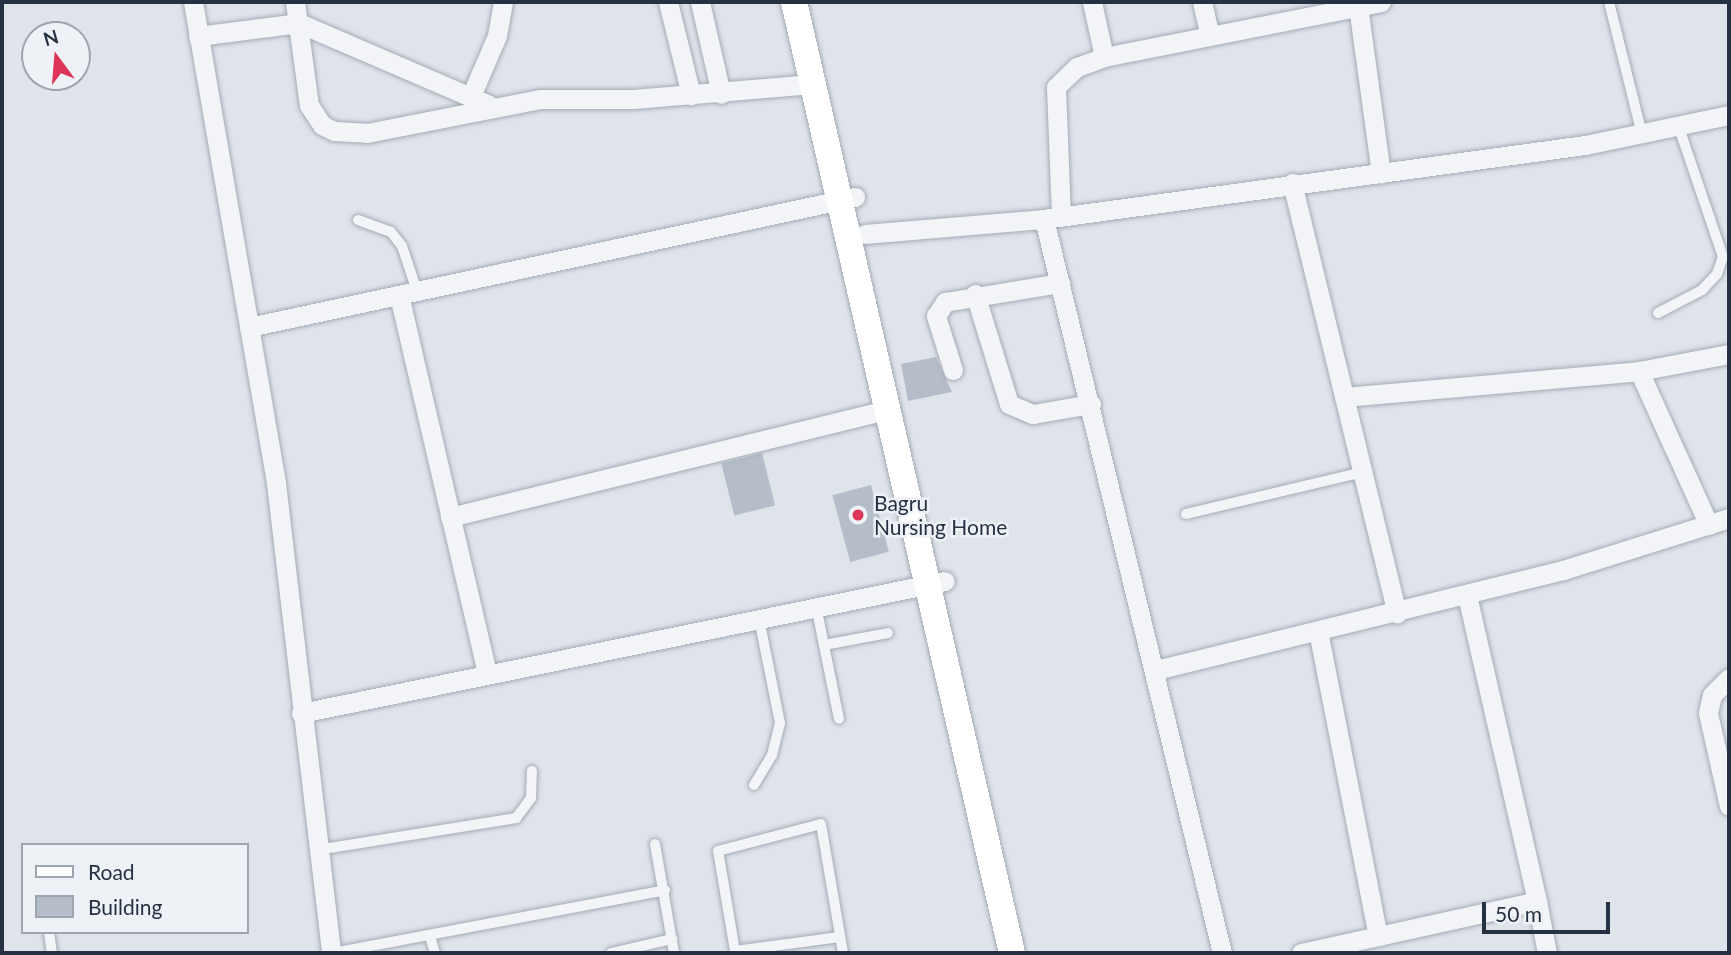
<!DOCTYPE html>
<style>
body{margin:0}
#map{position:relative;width:1731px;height:955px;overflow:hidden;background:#dfe4ea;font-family:Lato,sans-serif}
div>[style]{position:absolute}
.building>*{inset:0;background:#b5bdc8;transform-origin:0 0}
.roads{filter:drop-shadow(0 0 2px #a4abb5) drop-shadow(0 0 2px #a4abb5)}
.service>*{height:10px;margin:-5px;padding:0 5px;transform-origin:5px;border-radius:5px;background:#f2f4f8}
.minor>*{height:19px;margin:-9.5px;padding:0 9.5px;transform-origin:9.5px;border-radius:9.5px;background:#f2f4f8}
.secondary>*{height:26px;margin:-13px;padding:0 13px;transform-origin:13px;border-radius:13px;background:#fff}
.dots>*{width:19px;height:19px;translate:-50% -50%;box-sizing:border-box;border:4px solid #eef2f7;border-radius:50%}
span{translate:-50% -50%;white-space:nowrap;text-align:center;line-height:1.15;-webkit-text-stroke:5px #eef2f7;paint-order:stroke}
.poi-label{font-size:21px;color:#263243}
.left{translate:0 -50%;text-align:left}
.frame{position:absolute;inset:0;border:4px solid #263243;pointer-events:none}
.legend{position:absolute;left:21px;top:843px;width:228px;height:91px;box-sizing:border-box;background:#eef2f7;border:2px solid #9ea5af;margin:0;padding:9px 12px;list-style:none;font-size:21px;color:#263243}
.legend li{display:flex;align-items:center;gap:14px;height:35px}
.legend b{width:35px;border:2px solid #9ea5af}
.north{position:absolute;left:21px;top:21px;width:70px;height:70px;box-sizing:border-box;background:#eef2f7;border:2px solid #9ea5af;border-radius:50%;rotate:344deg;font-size:19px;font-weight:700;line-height:28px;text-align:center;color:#263243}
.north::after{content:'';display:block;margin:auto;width:24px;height:32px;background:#dd3557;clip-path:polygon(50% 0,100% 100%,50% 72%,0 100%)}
.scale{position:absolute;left:1482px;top:902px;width:128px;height:32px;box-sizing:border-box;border:4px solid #263243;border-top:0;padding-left:9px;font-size:21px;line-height:24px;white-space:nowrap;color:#263243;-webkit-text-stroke:5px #eef2f7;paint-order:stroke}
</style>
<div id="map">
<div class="building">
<div style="clip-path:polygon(936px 357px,952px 392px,908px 401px,901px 364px)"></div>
<div style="left:762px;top:453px;width:54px;height:42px;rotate:76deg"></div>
<div style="left:871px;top:485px;width:69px;height:40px;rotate:75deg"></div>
</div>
<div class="roads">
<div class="service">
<div style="left:1609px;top:2px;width:136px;rotate:76deg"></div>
<div style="left:358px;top:220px;width:35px;rotate:20deg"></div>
<div style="left:391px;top:232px;width:18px;rotate:52deg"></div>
<div style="left:402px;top:246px;width:47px;rotate:71.6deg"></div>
<div style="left:1658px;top:313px;width:50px;rotate:-27.6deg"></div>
<div style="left:1702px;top:290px;width:22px;rotate:-47deg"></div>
<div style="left:1717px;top:274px;width:18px;rotate:-71deg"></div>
<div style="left:1723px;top:257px;width:136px;rotate:-108.8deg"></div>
<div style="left:1186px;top:514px;width:182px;rotate:-13.3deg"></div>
<div style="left:816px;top:606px;width:115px;rotate:78.5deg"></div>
<div style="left:824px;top:645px;width:65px;rotate:-10.6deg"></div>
<div style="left:754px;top:785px;width:35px;rotate:-59deg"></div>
<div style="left:772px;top:755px;width:33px;rotate:-76deg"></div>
<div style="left:780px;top:723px;width:106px;rotate:-101.4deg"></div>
<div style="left:655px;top:844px;width:111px;rotate:80.1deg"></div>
<div style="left:317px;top:850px;width:202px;rotate:-9.1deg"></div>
<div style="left:516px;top:818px;width:25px;rotate:-53deg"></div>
<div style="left:531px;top:798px;width:27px;rotate:-88deg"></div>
<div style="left:49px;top:932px;width:21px;rotate:82deg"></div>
<div style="left:430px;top:936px;width:18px;rotate:74deg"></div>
<div style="left:840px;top:937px;width:106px;rotate:172.4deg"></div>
<div style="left:735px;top:951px;width:101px;rotate:-99.6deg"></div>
<div style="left:718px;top:851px;width:106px;rotate:-14.7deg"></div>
<div style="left:821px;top:824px;width:131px;rotate:80.3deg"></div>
<div style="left:333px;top:953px;width:338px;rotate:-10.7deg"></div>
<div style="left:611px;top:953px;width:63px;rotate:-12.9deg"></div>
</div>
<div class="minor">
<div style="left:193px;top:2px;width:488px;rotate:80.2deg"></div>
<div style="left:276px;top:483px;width:473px;rotate:83.3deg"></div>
<div style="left:295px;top:2px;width:104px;rotate:82.3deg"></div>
<div style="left:309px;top:105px;width:24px;rotate:57deg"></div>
<div style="left:322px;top:125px;width:13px;rotate:27deg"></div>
<div style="left:334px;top:131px;width:33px;rotate:3deg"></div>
<div style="left:367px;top:133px;width:177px;rotate:-11.1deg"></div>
<div style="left:541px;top:99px;width:92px"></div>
<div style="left:633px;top:99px;width:180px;rotate:-4.8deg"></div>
<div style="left:668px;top:2px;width:96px;rotate:76.1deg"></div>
<div style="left:700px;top:2px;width:94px;rotate:77.1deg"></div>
<div style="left:1092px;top:2px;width:56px;rotate:77.7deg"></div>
<div style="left:1104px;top:57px;width:282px;rotate:-11.2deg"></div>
<div style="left:1202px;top:2px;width:35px;rotate:77deg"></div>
<div style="left:1358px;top:6px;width:169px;rotate:82.2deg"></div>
<div style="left:198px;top:36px;width:102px;rotate:-7.3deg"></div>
<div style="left:299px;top:23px;width:207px;rotate:23.3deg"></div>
<div style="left:471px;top:96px;width:65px;rotate:-66.6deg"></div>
<div style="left:497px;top:36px;width:35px;rotate:-80deg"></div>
<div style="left:1292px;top:183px;width:443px;rotate:76.3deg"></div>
<div style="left:1061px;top:217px;width:130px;rotate:-92.2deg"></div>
<div style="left:1056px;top:87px;width:29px;rotate:-44deg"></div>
<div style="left:1077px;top:67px;width:29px;rotate:-20deg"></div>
<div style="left:1044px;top:219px;width:755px;rotate:76.37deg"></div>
<div style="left:865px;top:234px;width:180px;rotate:-4.8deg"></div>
<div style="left:1044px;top:219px;width:546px;rotate:-7.79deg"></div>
<div style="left:1585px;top:145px;width:147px;rotate:-11.8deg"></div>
<div style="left:975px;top:294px;width:115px;rotate:72.8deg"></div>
<div style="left:1009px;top:404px;width:26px;rotate:23deg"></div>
<div style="left:1033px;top:414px;width:59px;rotate:-9.8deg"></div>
<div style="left:399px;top:295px;width:389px;rotate:76.9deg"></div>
<div style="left:249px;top:327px;width:620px;rotate:-12.11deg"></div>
<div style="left:953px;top:370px;width:57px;rotate:-107.5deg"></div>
<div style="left:936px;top:316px;width:17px;rotate:-57deg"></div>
<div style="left:945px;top:302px;width:117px;rotate:-9.4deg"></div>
<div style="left:1639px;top:371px;width:169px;rotate:65.6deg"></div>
<div style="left:1344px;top:397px;width:296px;rotate:-5deg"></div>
<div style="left:1639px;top:371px;width:92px;rotate:-10.7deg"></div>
<div style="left:450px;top:517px;width:452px;rotate:-13.8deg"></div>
<div style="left:1318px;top:631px;width:311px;rotate:78.9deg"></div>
<div style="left:1156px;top:670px;width:419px;rotate:-13.8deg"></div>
<div style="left:1563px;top:570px;width:174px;rotate:-17.4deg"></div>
<div style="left:1729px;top:678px;width:24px;rotate:135deg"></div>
<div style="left:1712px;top:695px;width:18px;rotate:103deg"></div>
<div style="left:1708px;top:713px;width:95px;rotate:77.3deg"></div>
<div style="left:301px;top:713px;width:657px;rotate:-11.58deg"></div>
<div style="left:1537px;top:901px;width:53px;rotate:79.1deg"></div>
<div style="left:1301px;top:953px;width:242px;rotate:-12.4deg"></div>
<div style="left:1537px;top:901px;width:314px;rotate:-102.9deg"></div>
</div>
<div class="secondary">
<div style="left:794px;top:2px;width:976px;rotate:77.09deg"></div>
</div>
</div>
<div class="dots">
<div style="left:858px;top:515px;background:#dd3557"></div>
</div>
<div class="poi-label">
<span class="left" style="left:874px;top:515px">Bagru<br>Nursing Home</span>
</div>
<div class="frame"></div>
<ul class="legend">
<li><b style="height:9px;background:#fff"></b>Road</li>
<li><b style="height:19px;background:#b5bdc8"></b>Building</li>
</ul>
<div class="north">N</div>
<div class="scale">50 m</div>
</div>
